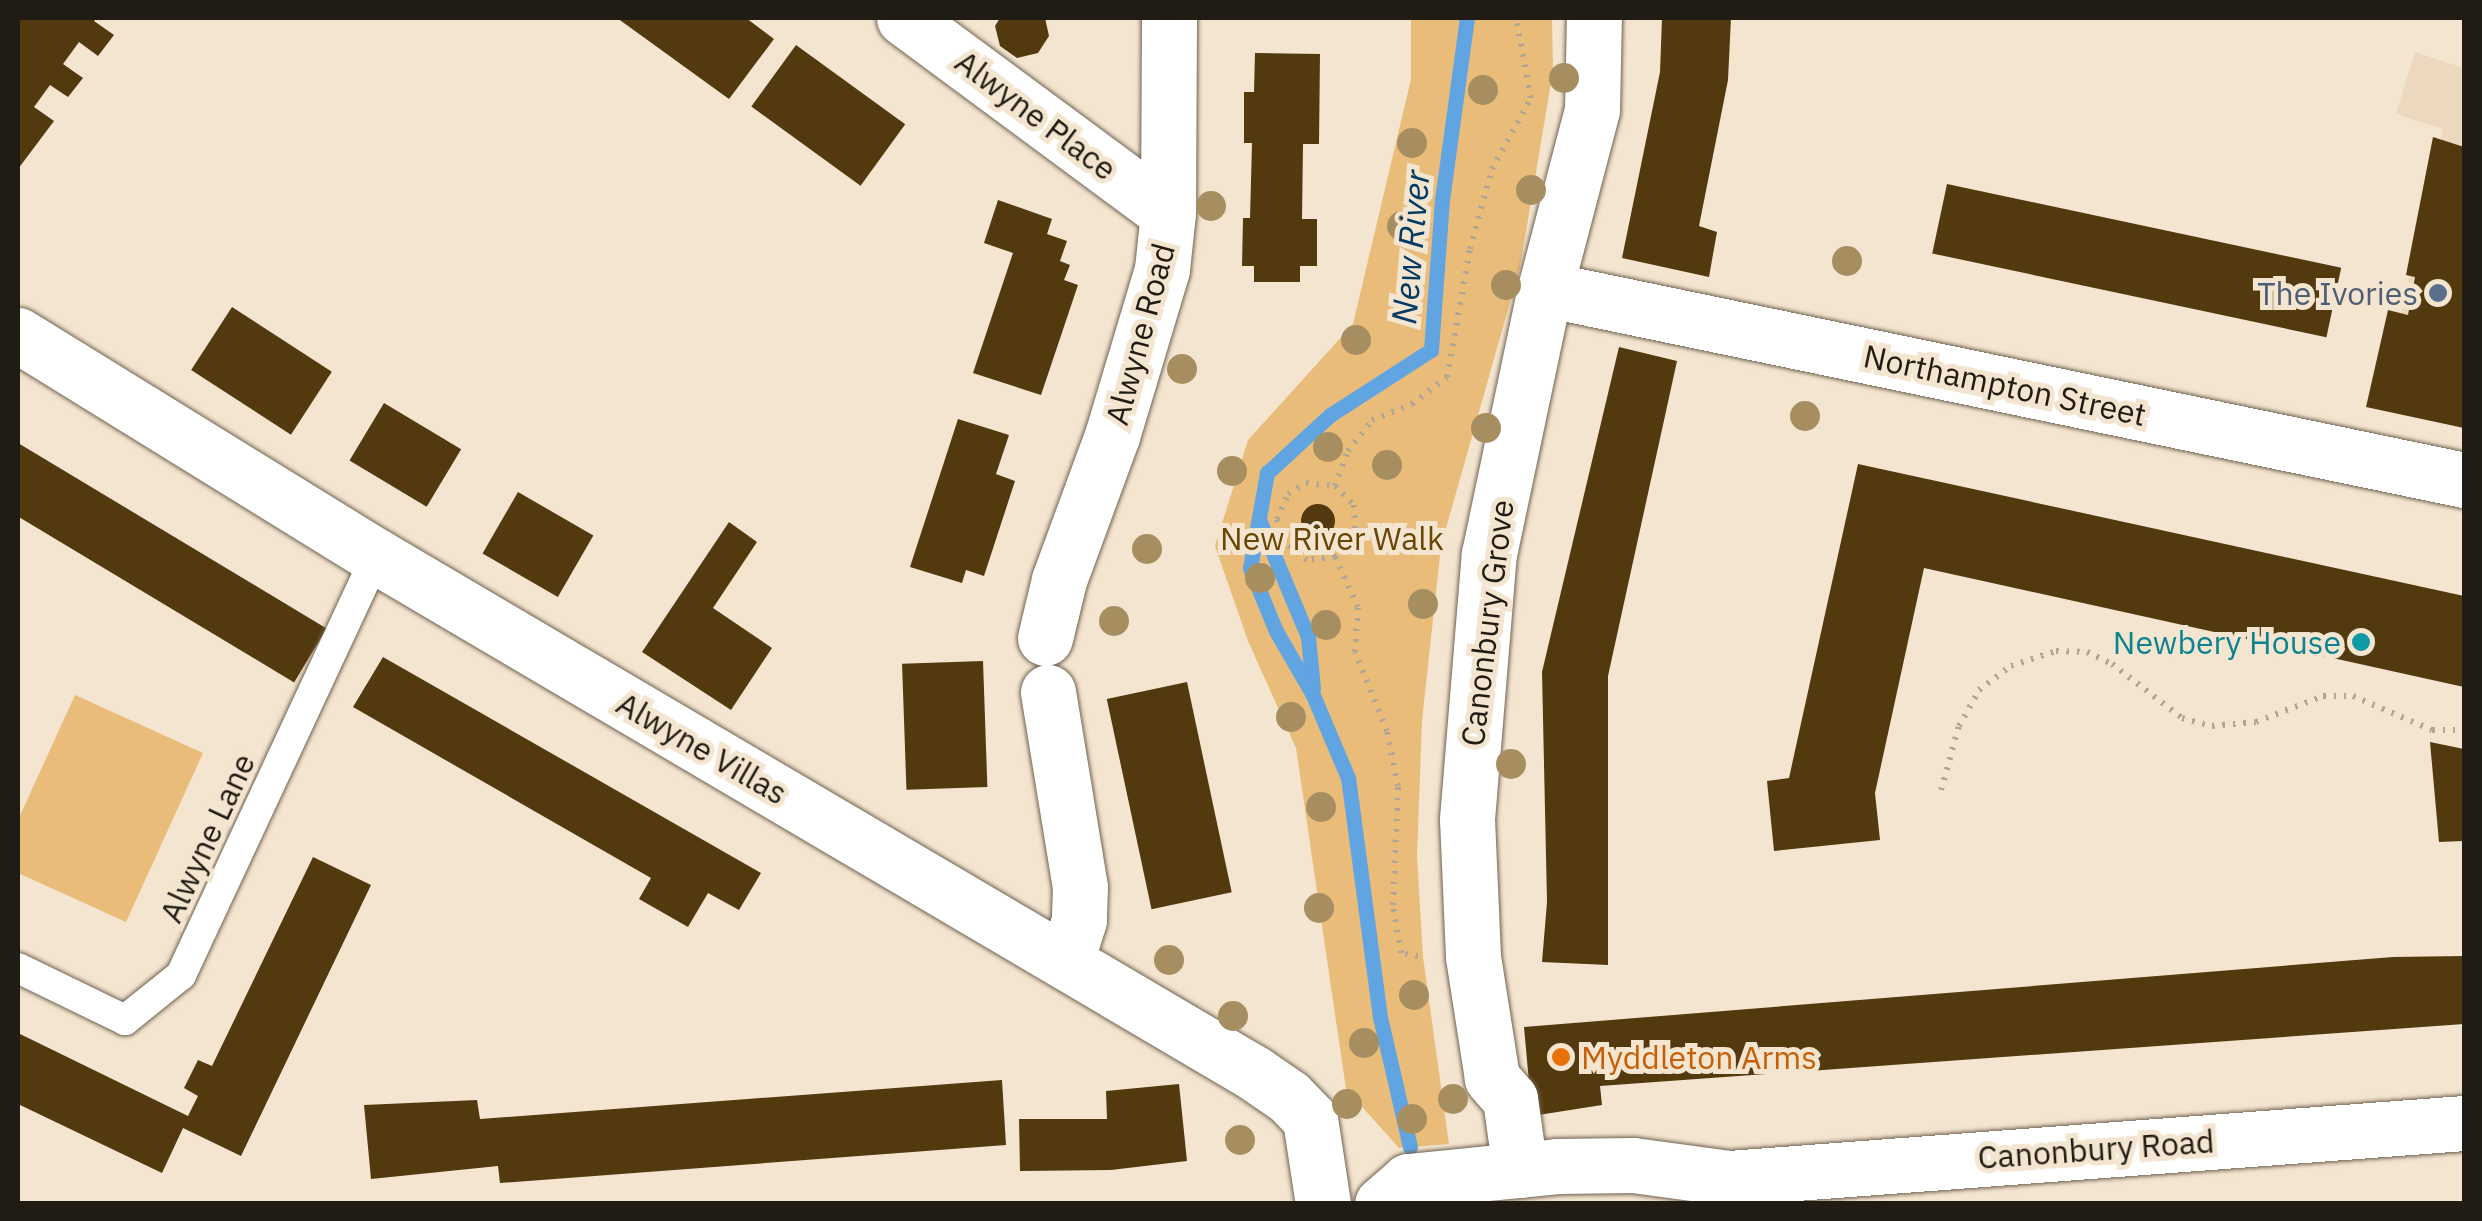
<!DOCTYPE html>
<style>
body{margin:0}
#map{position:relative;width:2482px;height:1221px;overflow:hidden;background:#f4e5d0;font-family:"IBM Plex Sans",sans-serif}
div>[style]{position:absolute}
.built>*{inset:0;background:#ecd8be}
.green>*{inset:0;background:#e9bc7a}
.stream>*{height:15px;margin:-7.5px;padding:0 7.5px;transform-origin:7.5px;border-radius:7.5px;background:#60a5e1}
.building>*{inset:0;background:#53390e;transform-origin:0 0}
.round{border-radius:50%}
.path>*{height:6px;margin-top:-3px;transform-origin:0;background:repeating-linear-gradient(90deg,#b1a594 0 2.5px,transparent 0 10.5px)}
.roads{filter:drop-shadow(0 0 2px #6f6250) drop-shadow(0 0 2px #6f6250)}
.service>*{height:30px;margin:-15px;padding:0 15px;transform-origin:15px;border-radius:15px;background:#fff}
.minor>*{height:55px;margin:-27.5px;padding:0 27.5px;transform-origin:27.5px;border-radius:27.5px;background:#fff}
.primary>*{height:55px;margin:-27.5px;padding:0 27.5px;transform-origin:27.5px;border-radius:27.5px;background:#fff}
.trees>*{width:30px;height:30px;margin:-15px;border-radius:50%;background:#a78e61}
.dots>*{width:28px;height:28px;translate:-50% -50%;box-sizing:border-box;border:5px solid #f4e5d0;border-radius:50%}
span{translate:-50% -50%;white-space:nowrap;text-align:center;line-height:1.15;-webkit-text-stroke:10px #f4e5d0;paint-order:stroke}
.street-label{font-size:32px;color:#201b13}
.service-label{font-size:32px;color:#4e5e75}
.right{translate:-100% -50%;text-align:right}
.park-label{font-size:32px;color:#684606}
.culture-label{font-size:32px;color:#0d838f}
.food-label{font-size:32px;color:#c56008}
.left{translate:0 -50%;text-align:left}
.water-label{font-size:35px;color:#043b62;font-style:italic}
.frame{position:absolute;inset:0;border:20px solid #201b13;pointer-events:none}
</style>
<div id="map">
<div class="built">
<div style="clip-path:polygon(2415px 52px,2464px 68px,2464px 426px,2380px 405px,2443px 129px,2396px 114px)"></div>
</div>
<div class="green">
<div style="clip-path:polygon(1411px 18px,1552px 18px,1553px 71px,1520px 267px,1441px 546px,1422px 721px,1417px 856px,1423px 957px,1449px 1144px,1399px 1148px,1346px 1089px,1296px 748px,1248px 641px,1215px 546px,1248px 440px,1353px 324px,1411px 79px)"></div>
<div style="clip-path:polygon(75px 695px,203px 753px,126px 922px,18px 873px,18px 820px)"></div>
</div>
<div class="stream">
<div style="left:1260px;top:522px;width:125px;rotate:67.3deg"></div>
<div style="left:1308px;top:637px;width:52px;rotate:84.5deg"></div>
<div style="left:1410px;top:1147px;width:133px;rotate:-103deg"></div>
<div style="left:1380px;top:1017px;width:241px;rotate:-97.6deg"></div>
<div style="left:1348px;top:778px;width:90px;rotate:-112.9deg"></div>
<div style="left:1313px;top:695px;width:74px;rotate:-120deg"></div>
<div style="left:1276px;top:631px;width:68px;rotate:-112.4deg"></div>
<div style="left:1250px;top:568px;width:97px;rotate:-79.9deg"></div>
<div style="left:1267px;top:473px;width:86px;rotate:-42.6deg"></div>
<div style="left:1330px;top:415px;width:120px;rotate:-32.8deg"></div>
<div style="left:1431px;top:350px;width:150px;rotate:-85.8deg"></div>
<div style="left:1442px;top:200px;width:184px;rotate:-82.2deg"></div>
</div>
<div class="building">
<div style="clip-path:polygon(18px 18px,97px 18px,94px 21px,114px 35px,98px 56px,79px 42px,63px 64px,83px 78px,68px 97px,50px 85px,34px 107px,54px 121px,18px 169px)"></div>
<div style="clip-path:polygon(617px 18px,746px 18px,774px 39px,729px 99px)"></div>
<div style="clip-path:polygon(1000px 18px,1045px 18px,1049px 36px,1038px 53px,1017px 58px,1000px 46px,995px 26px)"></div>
<div style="clip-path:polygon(1662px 18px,1731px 18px,1728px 80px,1699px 226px,1717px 232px,1709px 277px,1622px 258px,1660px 72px)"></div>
<div style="left:796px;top:45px;width:135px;height:76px;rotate:36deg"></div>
<div style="clip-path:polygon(1255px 53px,1320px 54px,1319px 144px,1303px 144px,1302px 219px,1317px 219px,1317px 266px,1300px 266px,1300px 282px,1254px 282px,1254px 266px,1242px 266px,1243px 218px,1250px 218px,1252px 143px,1244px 143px,1244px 92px,1254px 92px)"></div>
<div style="clip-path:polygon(2433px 137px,2464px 147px,2464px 428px,2366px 407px,2388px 310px,2408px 315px,2415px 277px,2406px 275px)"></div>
<div style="left:1947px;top:184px;width:403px;height:71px;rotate:12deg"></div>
<div style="clip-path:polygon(998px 200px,1052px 219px,1047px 234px,1067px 241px,1060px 261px,1070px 265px,1064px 280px,1078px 285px,1041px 395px,973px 373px,1013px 253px,984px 243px)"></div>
<div style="left:232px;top:307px;width:119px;height:75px;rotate:33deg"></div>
<div style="clip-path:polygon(1619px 347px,1677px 361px,1608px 676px,1608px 965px,1542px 962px,1547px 902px,1542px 672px)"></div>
<div style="left:384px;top:403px;width:90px;height:67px;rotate:31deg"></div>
<div style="clip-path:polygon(958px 419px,1009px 435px,996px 474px,1015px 481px,984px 576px,966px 570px,962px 583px,910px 567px)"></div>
<div style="left:18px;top:443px;width:360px;height:63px;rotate:31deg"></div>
<div style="clip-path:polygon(1858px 464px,2464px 596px,2464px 687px,1924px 568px,1875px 793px,1880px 840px,1774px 851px,1767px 781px,1789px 778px)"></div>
<div style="left:518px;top:492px;width:87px;height:71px;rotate:30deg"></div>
<div class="round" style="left:1301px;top:504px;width:34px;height:34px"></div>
<div style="clip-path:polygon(729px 522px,757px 542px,713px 608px,772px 648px,731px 710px,642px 652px)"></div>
<div style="clip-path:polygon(383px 657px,761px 873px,739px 910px,708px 893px,688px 927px,639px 899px,651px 878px,353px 707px)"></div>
<div style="left:983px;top:661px;width:126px;height:81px;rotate:88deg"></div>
<div style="left:1187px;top:682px;width:215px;height:82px;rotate:78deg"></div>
<div style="clip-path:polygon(2430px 742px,2464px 749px,2464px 841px,2439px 842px)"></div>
<div style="clip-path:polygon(313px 857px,371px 885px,241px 1156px,183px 1128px,162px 1173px,18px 1104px,18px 1033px,188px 1116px,198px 1096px,184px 1088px,198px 1060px,212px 1066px)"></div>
<div style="clip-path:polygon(2464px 956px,2464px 1024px,1600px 1086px,1602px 1105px,1532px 1116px,1524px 1027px,2393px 957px)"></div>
<div style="clip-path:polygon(1002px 1080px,1006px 1145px,500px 1183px,498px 1166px,371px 1179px,364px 1105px,477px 1100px,480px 1119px)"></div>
<div style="clip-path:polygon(1179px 1084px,1187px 1161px,1111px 1170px,1020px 1171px,1019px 1119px,1107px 1119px,1106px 1091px)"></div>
</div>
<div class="path">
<div style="left:1335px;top:486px;width:27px;rotate:45deg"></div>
<div style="left:1354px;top:505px;width:29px;rotate:88deg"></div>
<div style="left:1335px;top:557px;width:30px;rotate:-49deg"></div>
<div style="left:1355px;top:534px;width:49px;rotate:2.3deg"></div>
<div style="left:1404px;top:536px;width:37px;rotate:14deg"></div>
<div style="left:1941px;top:790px;width:66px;rotate:-74.3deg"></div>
<div style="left:1959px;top:726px;width:41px;rotate:-60.9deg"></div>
<div style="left:1979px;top:690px;width:40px;rotate:-37deg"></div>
<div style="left:2011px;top:666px;width:47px;rotate:-18.4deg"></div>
<div style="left:2056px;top:651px;width:31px;rotate:2deg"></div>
<div style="left:2087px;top:652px;width:28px;rotate:26deg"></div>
<div style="left:2112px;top:664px;width:88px;rotate:37.6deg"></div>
<div style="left:2182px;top:718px;width:31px;rotate:15deg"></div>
<div style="left:2212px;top:726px;width:44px;rotate:-5.2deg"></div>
<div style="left:2256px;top:722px;width:72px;rotate:-21.2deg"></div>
<div style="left:2323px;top:696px;width:30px"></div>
<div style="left:2353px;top:696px;width:86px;rotate:23.3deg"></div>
<div style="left:2432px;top:730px;width:32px"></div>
<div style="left:1418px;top:956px;width:17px;rotate:-170deg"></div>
<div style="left:1401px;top:953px;width:49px;rotate:-99.5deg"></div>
<div style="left:1393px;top:905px;width:119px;rotate:-87.6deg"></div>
<div style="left:1398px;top:786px;width:56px;rotate:-101.3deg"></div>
<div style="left:1387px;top:731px;width:85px;rotate:-112.1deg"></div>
<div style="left:1355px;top:652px;width:45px;rotate:-86.2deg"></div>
<div style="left:1358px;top:607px;width:55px;rotate:-114.7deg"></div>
<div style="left:1335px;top:557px;width:28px;rotate:174deg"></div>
<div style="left:1307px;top:560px;width:29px;rotate:-142deg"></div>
<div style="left:1284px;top:542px;width:24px;rotate:-107deg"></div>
<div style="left:1277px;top:519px;width:27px;rotate:-66deg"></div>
<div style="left:1288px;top:494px;width:21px;rotate:-31deg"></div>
<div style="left:1306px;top:483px;width:29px;rotate:6deg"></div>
<div style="left:1335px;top:486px;width:37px;rotate:-70deg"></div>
<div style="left:1348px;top:451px;width:39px;rotate:-52deg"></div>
<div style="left:1372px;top:420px;width:43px;rotate:-21.8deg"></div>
<div style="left:1412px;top:404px;width:44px;rotate:-37.6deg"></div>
<div style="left:1447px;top:377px;width:130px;rotate:-79.8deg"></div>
<div style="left:1470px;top:249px;width:83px;rotate:-74.6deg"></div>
<div style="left:1492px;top:169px;width:81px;rotate:-61.2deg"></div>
<div style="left:1531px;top:98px;width:81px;rotate:-100.6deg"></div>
</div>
<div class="roads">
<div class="service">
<div style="left:18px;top:968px;width:119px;rotate:25.9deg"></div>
<div style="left:125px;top:1020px;width:72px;rotate:-38.8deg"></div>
<div style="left:181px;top:975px;width:462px;rotate:-65deg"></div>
</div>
<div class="minor">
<div style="left:904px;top:18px;width:328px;rotate:36.5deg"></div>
<div style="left:1545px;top:289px;width:939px;rotate:11.74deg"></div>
<div style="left:18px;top:335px;width:421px;rotate:31.7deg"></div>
<div style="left:376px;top:556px;width:1019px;rotate:30.49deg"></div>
<div style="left:1254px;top:1073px;width:42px;rotate:34.4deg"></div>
<div style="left:1289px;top:1097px;width:30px;rotate:46deg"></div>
<div style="left:1310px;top:1119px;width:86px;rotate:81.3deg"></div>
<div style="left:1045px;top:638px;width:60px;rotate:-76.4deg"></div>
<div style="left:1059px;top:580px;width:153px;rotate:-69.8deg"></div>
<div style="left:1112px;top:436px;width:174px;rotate:-73.3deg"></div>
<div style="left:1162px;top:269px;width:56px;rotate:-83.9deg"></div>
<div style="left:1168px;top:213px;width:195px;rotate:-89.7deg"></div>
<div style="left:1048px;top:692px;width:198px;rotate:80.7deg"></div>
<div style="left:1080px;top:887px;width:33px;rotate:92deg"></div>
<div style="left:1079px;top:920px;width:43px;rotate:107.6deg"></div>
<div style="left:1520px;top:1170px;width:72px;rotate:-98deg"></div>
<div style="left:1510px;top:1099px;width:28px;rotate:-131deg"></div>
<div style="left:1492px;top:1078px;width:123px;rotate:-98.9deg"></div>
<div style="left:1473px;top:956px;width:137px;rotate:-92.5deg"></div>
<div style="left:1467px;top:819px;width:266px;rotate:-85.3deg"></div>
<div style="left:1489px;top:554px;width:271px;rotate:-78.1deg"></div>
<div style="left:1545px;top:289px;width:185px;rotate:-75.3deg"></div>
<div style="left:1592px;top:110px;width:92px;rotate:-88.8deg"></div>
</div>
<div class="primary">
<div style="left:1382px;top:1204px;width:35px;rotate:-41deg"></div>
<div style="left:1408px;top:1181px;width:150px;rotate:-5.7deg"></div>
<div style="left:1557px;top:1166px;width:76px;rotate:-0.8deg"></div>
<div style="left:1633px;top:1165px;width:97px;rotate:7.7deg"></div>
<div style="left:1729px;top:1178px;width:737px;rotate:-4.28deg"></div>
</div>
</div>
<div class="trees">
<div style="left:1564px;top:78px"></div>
<div style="left:1483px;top:90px"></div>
<div style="left:1412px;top:143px"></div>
<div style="left:1531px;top:190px"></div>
<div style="left:1211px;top:206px"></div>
<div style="left:1402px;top:226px"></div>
<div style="left:1847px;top:261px"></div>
<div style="left:1506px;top:285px"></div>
<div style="left:1356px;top:340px"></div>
<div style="left:1182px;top:369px"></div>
<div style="left:1805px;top:416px"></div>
<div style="left:1486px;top:428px"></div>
<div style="left:1328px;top:447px"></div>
<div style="left:1387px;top:465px"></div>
<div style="left:1232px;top:471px"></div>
<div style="left:1147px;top:549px"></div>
<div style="left:1260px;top:578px"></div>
<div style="left:1423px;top:604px"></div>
<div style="left:1114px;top:621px"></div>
<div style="left:1326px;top:625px"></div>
<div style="left:1291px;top:717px"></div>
<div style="left:1511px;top:764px"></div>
<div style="left:1321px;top:807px"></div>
<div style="left:1319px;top:908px"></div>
<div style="left:1169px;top:960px"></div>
<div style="left:1414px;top:995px"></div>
<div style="left:1233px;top:1016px"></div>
<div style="left:1364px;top:1043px"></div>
<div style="left:1453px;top:1099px"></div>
<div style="left:1347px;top:1104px"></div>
<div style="left:1412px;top:1119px"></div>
<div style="left:1240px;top:1140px"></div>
</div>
<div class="dots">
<div style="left:2438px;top:293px;background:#5c6f8a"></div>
<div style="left:2361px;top:642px;background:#0f9aa8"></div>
<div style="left:1561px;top:1057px;background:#e8710a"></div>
</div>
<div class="street-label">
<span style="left:1036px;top:115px;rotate:37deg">Alwyne Place</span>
<span style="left:1140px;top:334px;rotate:-75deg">Alwyne Road</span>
<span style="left:2005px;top:385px;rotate:12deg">Northampton Street</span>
<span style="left:1487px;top:623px;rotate:-83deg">Canonbury Grove</span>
<span style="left:702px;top:748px;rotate:30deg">Alwyne Villas</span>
<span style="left:207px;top:838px;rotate:-65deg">Alwyne Lane</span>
<span style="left:2096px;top:1149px;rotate:-4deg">Canonbury Road</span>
</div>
<div class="service-label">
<span class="right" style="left:2418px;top:293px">The Ivories</span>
</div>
<div class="park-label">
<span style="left:1332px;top:538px">New River Walk</span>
</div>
<div class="culture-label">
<span class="right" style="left:2341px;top:642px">Newbery House</span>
</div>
<div class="food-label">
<span class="left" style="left:1581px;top:1057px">Myddleton Arms</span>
</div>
<div class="water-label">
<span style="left:1410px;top:247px;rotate:-85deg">New River</span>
</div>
<div class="frame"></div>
</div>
